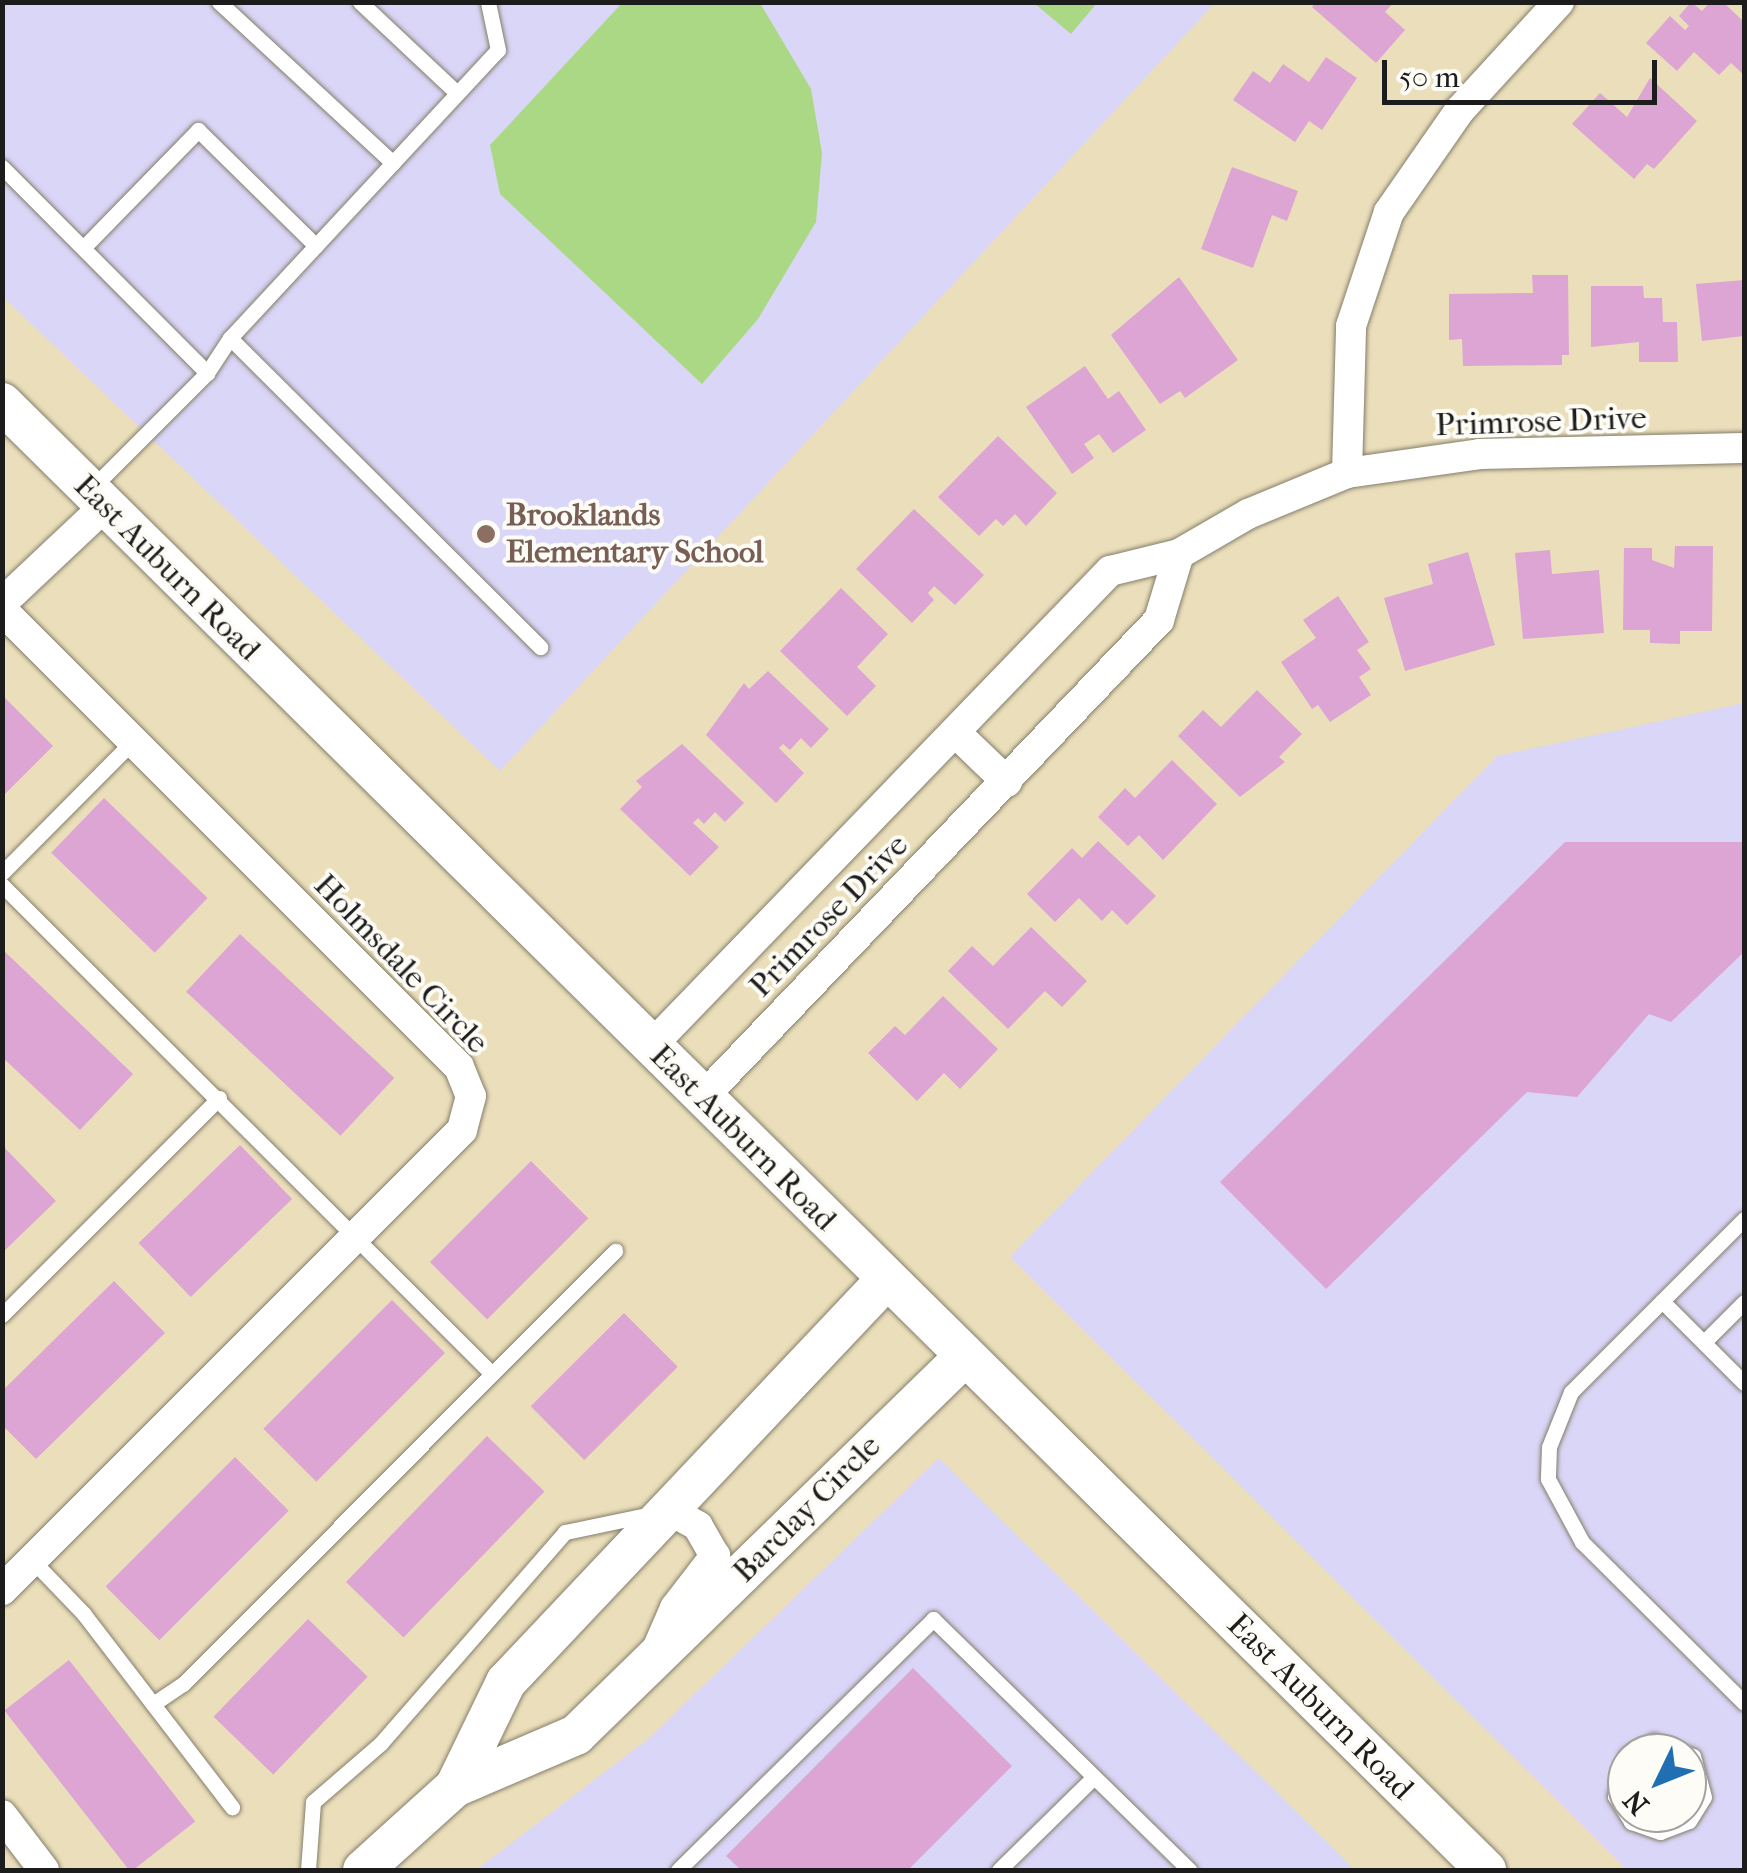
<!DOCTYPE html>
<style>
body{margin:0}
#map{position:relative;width:1747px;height:1873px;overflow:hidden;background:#ebdfbb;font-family:"IM FELL French Canon",serif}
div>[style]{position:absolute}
.built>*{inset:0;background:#dad6f7}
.green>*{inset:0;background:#abd884}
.building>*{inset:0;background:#dca5d4;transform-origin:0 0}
.roads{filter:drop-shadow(0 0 2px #847e6c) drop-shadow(0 0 2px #847e6c)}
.lane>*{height:15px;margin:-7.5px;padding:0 7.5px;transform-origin:7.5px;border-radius:7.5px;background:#fff}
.street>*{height:30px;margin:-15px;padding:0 15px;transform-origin:15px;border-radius:15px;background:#fff}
.secondary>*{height:40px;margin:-20px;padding:0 20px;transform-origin:20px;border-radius:20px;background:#fff}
.dots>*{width:28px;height:28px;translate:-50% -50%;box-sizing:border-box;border:5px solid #fdfcf7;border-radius:50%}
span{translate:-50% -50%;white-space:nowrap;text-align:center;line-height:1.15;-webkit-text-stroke:8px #fdfcf7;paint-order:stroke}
.street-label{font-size:32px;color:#1c1c1c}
.education-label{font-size:32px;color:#785e54;font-weight:700}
.left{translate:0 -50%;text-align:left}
.frame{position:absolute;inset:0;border:5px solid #1c1c1c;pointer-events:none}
.north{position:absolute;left:1607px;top:1733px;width:100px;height:100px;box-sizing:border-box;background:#fdfcf7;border:2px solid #a3a29f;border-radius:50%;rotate:227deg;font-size:28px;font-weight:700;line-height:40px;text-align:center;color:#1c1c1c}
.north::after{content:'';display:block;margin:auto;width:35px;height:45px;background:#1f6fb2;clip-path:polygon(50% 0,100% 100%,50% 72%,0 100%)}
.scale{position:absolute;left:1382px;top:60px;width:275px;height:45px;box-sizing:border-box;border:5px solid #1c1c1c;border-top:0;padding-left:12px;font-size:30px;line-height:35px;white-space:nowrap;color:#1c1c1c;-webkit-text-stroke:8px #fdfcf7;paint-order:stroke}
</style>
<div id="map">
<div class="built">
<div style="clip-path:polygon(2px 3px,1215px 3px,500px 771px,3px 297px)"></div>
<div style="clip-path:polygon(evenodd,1744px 703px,1744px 1870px,1627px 1870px,1010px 1257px,1497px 756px,1744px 703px,1627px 1753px,1687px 1753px,1687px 1813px,1627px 1813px,1627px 1753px)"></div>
<div style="clip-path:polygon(939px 1458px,1355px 1870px,476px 1870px,648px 1739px)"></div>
</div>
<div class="green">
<div style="clip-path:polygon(622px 3px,760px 3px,811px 89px,822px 153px,816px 222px,758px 319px,702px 384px,500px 194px,490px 145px)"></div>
<div style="clip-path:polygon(1034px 3px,1097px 3px,1071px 34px)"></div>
</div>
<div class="building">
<div style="clip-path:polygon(1316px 2px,1394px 2px,1385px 12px,1405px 30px,1376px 63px,1312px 7px)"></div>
<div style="clip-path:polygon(1691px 2px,1702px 11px,1710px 2px,1723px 2px,1744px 22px,1744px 75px,1731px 63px,1719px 75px,1694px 52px,1677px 71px,1646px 43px,1670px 16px,1685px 30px,1689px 26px,1679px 16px)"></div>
<div style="clip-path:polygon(1326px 57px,1357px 78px,1322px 130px,1309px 121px,1295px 142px,1233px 100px,1253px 71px,1270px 83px,1283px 64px,1309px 82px)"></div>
<div style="clip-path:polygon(1650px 78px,1697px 121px,1654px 169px,1647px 164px,1634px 179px,1572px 124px,1600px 93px,1627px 117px)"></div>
<div style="clip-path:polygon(1232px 167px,1298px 191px,1287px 221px,1272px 215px,1253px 268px,1201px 249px)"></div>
<div style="clip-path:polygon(1532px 275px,1568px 275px,1569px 355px,1562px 355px,1562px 365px,1463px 366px,1462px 339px,1449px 340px,1449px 294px,1533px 293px)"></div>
<div style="clip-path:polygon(1179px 277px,1238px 360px,1185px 398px,1180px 391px,1160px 404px,1111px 335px)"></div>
<div style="clip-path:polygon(1744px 280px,1744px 336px,1702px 341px,1696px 284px)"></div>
<div style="clip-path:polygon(1591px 286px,1643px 286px,1644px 298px,1662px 298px,1663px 322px,1677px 322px,1678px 362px,1639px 362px,1639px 342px,1591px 347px)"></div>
<div style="clip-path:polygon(1085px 366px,1108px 399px,1119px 391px,1146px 430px,1113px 453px,1099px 434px,1084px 444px,1094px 458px,1072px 474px,1026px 407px)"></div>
<div style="clip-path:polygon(998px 436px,1057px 493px,1026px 526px,1015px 514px,1003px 526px,996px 519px,979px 536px,938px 497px)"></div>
<div style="clip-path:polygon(914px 509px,984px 575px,955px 605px,934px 586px,928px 593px,934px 600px,912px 623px,856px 569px)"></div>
<div style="clip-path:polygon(1675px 546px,1713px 546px,1712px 631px,1680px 631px,1680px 644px,1650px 643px,1650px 630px,1623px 630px,1624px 548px,1652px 548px,1652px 560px,1674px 568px)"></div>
<div style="clip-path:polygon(1550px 550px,1552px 574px,1599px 570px,1604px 633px,1523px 639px,1515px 553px)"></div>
<div style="clip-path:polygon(1468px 552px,1495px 645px,1405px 671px,1384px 598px,1433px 584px,1428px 564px)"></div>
<div style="clip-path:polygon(841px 588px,888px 634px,857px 667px,876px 686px,847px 716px,780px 651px)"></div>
<div style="clip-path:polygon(1338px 596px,1369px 642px,1357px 650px,1371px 669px,1359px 677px,1371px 695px,1330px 722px,1318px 705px,1312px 709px,1281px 662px,1316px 638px,1303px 620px)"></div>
<div style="clip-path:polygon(768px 671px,829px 729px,811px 748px,801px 738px,790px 750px,783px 744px,779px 748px,804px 773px,776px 803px,706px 735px,744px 683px,749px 689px)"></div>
<div style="clip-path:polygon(1257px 690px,1302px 734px,1279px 757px,1285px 762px,1240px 797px,1178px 736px,1203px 710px,1221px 727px)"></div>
<div style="clip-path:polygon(2px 695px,53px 746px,2px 797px)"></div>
<div style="clip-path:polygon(682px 744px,744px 803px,725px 822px,715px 812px,704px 824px,698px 818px,693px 823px,719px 847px,690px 876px,620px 809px,642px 787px,636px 781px)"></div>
<div style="clip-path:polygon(1172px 760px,1217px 804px,1163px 860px,1139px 835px,1128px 846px,1098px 817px,1125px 788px,1135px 798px)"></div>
<div style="left:104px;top:798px;width:144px;height:76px;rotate:44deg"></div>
<div style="clip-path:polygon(1098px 841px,1156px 896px,1127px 925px,1112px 910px,1102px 921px,1079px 898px,1055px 922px,1027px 894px,1072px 848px,1082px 858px)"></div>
<div style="clip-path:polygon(1565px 842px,1744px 842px,1744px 952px,1671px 1022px,1649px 1014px,1577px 1097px,1527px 1092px,1326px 1289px,1220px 1182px)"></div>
<div style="clip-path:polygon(1031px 927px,1087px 981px,1062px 1007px,1045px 991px,1008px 1029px,948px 971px,972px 946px,993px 966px)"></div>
<div style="left:240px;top:934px;width:211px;height:79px;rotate:43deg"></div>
<div style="clip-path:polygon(2px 949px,133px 1074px,80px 1130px,2px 1057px)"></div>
<div style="clip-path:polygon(943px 996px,998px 1049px,960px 1089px,944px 1073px,917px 1101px,868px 1053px,895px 1026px,905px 1035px)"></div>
<div style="clip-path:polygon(2px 1145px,56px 1201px,2px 1253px)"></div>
<div style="left:240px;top:1145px;width:75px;height:141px;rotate:46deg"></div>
<div style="left:531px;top:1161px;width:81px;height:143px;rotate:45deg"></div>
<div style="clip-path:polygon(114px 1281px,165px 1333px,36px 1459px,2px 1425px,2px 1391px)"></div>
<div style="left:392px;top:1300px;width:75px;height:182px;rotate:45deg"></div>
<div style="left:624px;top:1313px;width:76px;height:132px;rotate:45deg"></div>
<div style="left:487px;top:1436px;width:80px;height:203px;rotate:44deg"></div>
<div style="left:235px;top:1457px;width:76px;height:183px;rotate:45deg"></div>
<div style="left:308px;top:1619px;width:83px;height:136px;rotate:44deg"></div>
<div style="left:69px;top:1660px;width:205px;height:82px;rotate:52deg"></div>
<div style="clip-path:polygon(913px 1668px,1012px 1766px,908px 1870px,741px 1870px,726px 1856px)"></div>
</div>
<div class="roads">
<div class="lane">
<div style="left:219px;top:2px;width:237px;rotate:42.8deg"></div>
<div style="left:360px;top:2px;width:133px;rotate:43.2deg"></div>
<div style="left:2px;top:167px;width:291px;rotate:45.1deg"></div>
<div style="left:207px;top:373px;width:165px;rotate:135deg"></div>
<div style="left:83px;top:248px;width:165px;rotate:-45.7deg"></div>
<div style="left:198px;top:130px;width:165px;rotate:44.5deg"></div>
<div style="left:230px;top:338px;width:438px;rotate:44.9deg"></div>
<div style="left:207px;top:373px;width:42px;rotate:-56.7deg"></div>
<div style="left:230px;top:338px;width:393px;rotate:-47.1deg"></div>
<div style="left:498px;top:50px;width:49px;rotate:-101.8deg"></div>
<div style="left:2px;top:873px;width:185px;rotate:-45.2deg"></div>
<div style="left:2px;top:885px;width:692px;rotate:44.94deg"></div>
<div style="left:1744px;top:1219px;width:245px;rotate:135deg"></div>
<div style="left:1571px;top:1392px;width:59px;rotate:111.8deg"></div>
<div style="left:1549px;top:1447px;width:32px;rotate:92deg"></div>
<div style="left:1548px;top:1479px;width:72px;rotate:61.6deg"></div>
<div style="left:1582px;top:1542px;width:228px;rotate:44.8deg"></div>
<div style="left:1662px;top:1301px;width:116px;rotate:45deg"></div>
<div style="left:2px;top:1315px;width:307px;rotate:-45deg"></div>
<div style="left:1704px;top:1342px;width:57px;rotate:-45deg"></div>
<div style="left:32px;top:1560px;width:74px;rotate:46.1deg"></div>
<div style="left:83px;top:1613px;width:245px;rotate:52.5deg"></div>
<div style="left:153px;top:1704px;width:36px;rotate:-34deg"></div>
<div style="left:183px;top:1684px;width:612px;rotate:-45.07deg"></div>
<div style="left:1627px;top:1755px;width:43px;rotate:106.3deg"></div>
<div style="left:1615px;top:1796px;width:31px;rotate:58deg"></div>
<div style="left:1631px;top:1822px;width:31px;rotate:19deg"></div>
<div style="left:1660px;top:1832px;width:31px;rotate:-21deg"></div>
<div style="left:1689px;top:1821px;width:28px;rotate:-58deg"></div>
<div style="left:1704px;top:1797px;width:42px;rotate:-105deg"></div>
<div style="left:1693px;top:1756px;width:42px;rotate:-159deg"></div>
<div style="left:1654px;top:1741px;width:27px;rotate:153deg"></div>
<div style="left:308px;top:1870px;width:68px;rotate:-85.8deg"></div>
<div style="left:313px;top:1802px;width:90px;rotate:-40.9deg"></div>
<div style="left:381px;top:1743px;width:280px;rotate:-48.9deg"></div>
<div style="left:565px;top:1532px;width:88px;rotate:-11.8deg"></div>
<div style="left:678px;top:1870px;width:358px;rotate:-44.5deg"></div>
<div style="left:933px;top:1619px;width:359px;rotate:44.4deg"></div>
<div style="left:999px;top:1870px;width:133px;rotate:-44.4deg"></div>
</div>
<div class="street">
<div style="left:1347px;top:473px;width:147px;rotate:-88.4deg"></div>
<div style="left:1351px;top:326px;width:120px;rotate:-71.6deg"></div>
<div style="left:1389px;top:212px;width:124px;rotate:-55.2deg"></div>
<div style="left:1460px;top:110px;width:147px;rotate:-47.5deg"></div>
<div style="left:1179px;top:554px;width:80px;rotate:-30.1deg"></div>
<div style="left:1248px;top:514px;width:107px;rotate:-22.5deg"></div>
<div style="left:1347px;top:473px;width:134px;rotate:-8.1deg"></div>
<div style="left:1480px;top:454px;width:264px;rotate:-1.3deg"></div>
<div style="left:2px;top:603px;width:141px;rotate:-43.3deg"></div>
<div style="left:2px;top:610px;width:646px;rotate:45deg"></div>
<div style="left:459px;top:1067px;width:31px;rotate:68deg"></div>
<div style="left:471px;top:1096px;width:35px;rotate:105deg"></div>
<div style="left:462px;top:1130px;width:651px;rotate:135deg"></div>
<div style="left:955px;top:732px;width:72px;rotate:43.9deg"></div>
<div style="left:651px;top:1046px;width:661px;rotate:-45.98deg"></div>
<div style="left:1110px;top:571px;width:71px;rotate:-13.8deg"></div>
<div style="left:1179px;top:554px;width:69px;rotate:106.9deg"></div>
<div style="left:1159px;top:620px;width:661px;rotate:133.71deg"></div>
<div style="left:658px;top:1647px;width:43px;rotate:-66.4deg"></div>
<div style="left:675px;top:1608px;width:66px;rotate:-52.4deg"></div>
<div style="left:715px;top:1556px;width:34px;rotate:-120deg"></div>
<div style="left:698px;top:1526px;width:33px;rotate:-151deg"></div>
<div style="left:2px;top:1815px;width:69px;rotate:52.6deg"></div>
</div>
<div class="secondary">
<div style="left:2px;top:403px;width:2087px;rotate:44.67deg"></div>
<div style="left:455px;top:1787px;width:117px;rotate:-64.1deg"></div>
<div style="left:506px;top:1682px;width:552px;rotate:-46.62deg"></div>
<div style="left:363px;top:1870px;width:124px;rotate:-42.1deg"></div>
<div style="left:455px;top:1787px;width:132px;rotate:-23.3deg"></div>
<div style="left:576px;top:1735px;width:543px;rotate:-44.25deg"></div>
</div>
</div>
<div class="dots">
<div style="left:486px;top:534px;background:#8d6e63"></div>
</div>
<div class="street-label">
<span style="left:1541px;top:422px;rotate:-2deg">Primrose Drive</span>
<span style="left:167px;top:568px;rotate:45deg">East Auburn Road</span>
<span style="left:829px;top:916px;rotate:-46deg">Primrose Drive</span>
<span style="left:401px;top:964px;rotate:46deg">Holmsdale Circle</span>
<span style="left:743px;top:1138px;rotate:45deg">East Auburn Road</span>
<span style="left:807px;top:1509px;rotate:-45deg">Barclay Circle</span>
<span style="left:1320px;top:1707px;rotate:45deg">East Auburn Road</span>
</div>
<div class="education-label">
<span class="left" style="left:506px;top:534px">Brooklands<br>Elementary School</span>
</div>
<div class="frame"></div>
<div class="north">N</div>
<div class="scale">50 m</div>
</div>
